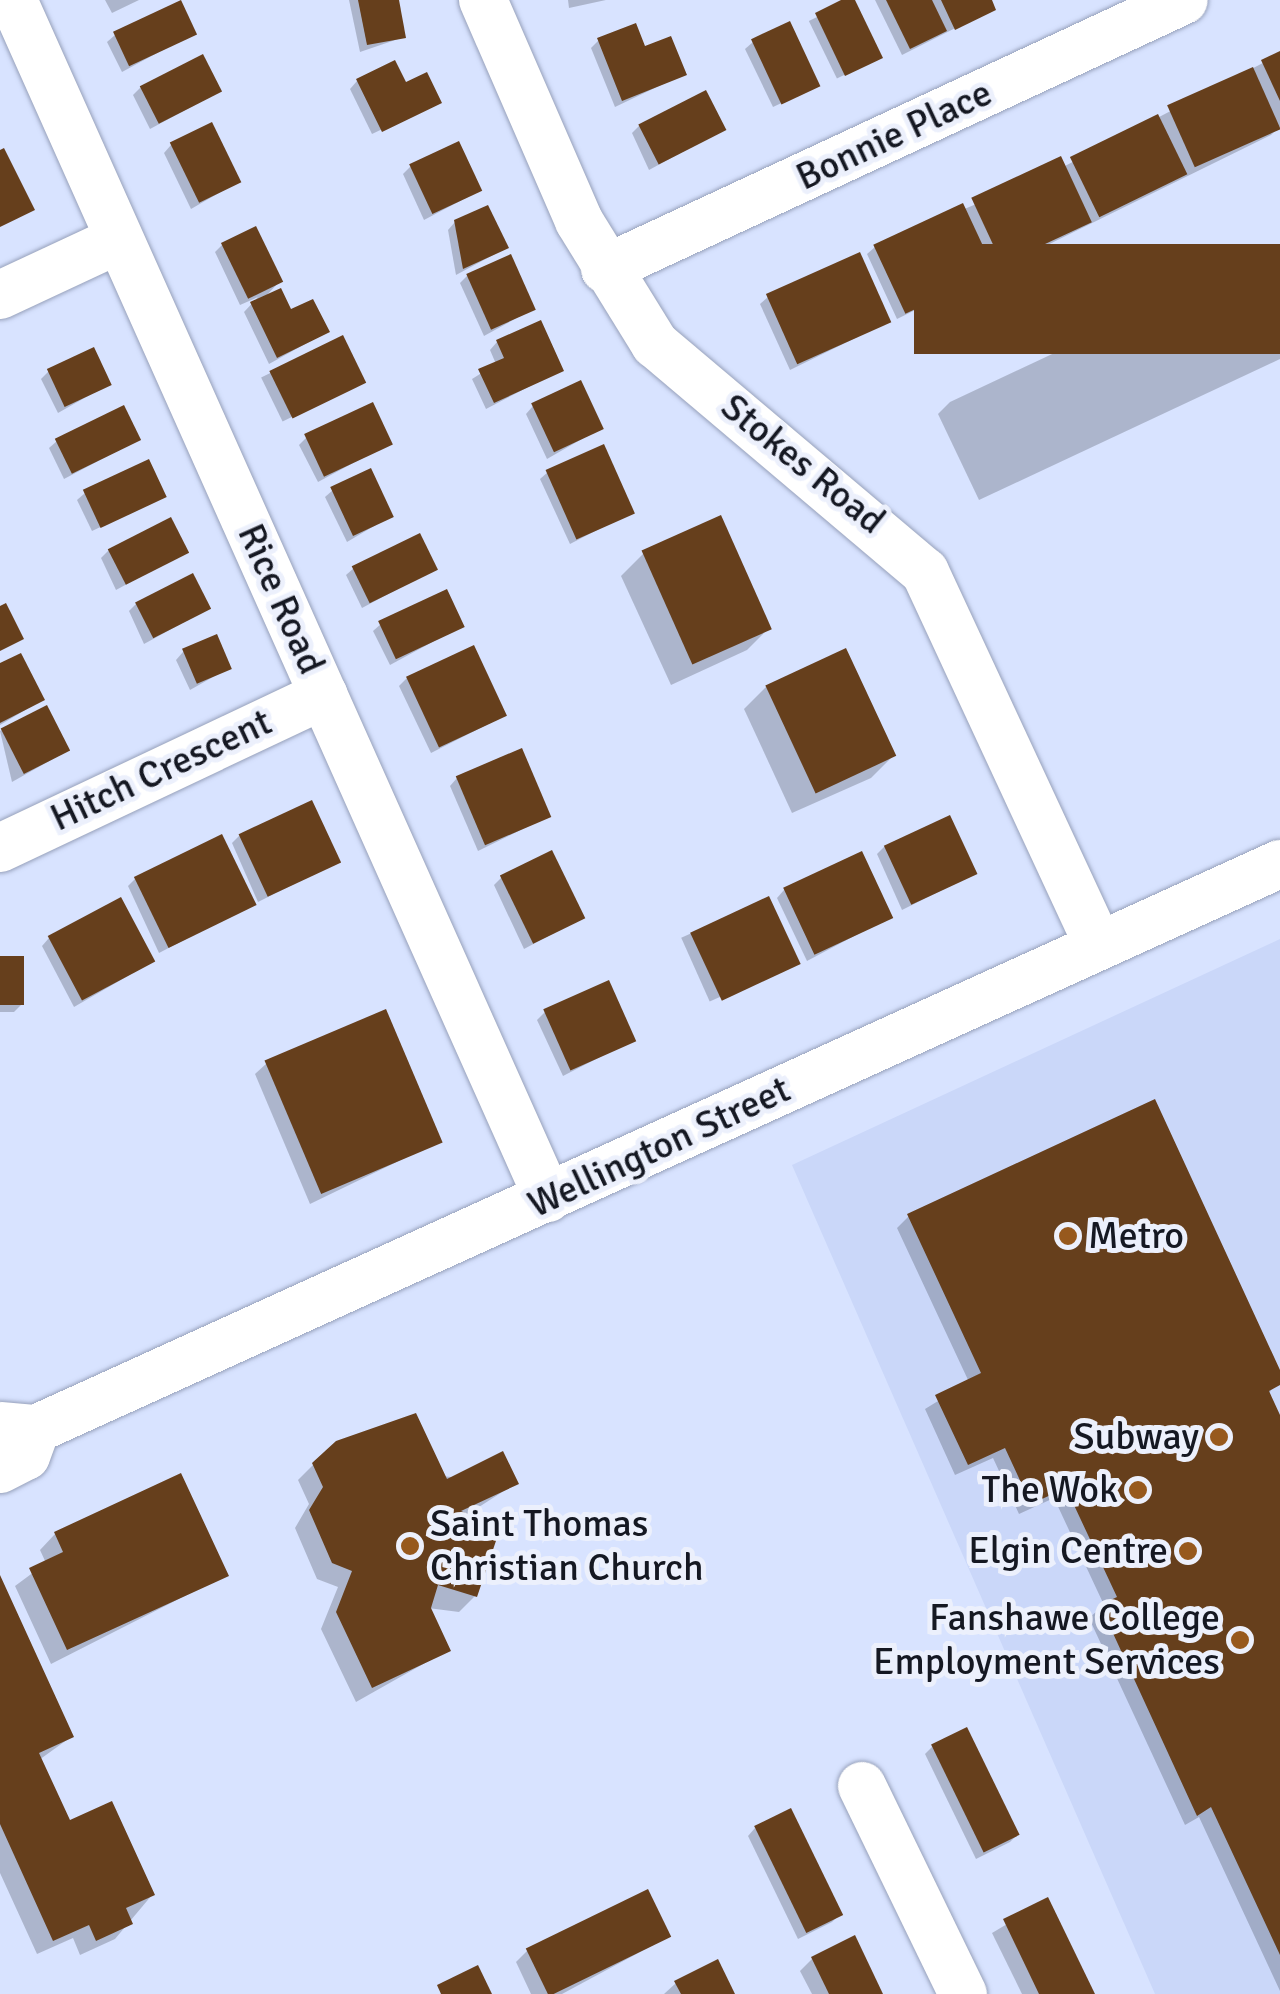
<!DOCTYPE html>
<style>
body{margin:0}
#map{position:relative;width:1280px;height:1994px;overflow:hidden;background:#d8e3ff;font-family:Signika,sans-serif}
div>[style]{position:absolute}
.built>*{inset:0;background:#cad7f9}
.shadow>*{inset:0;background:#0003;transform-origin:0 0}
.building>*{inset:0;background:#663f1c;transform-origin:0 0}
.roads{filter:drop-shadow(0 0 2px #97a1bb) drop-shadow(0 0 2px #97a1bb)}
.minor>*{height:48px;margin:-24px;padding:0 24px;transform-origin:24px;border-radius:24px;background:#fff}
.dots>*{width:28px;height:28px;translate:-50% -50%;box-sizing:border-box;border:5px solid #ecf0fc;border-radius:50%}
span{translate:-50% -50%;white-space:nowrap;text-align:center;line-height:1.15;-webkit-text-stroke:10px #ecf0fc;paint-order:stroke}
.street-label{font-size:38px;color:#151822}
.poi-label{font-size:38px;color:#151822}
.left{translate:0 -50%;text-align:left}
.right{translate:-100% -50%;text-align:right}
</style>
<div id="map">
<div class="built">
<div style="clip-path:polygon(1280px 939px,1280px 1994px,1155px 1994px,792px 1165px)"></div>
</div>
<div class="shadow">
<div style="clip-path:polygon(105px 0,139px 0,112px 13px)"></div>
<div style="clip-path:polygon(349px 0,396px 0,404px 37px,360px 52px)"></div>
<div style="clip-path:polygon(568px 0,606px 0,569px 8px)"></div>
<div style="left:852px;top:0;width:64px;height:48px;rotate:64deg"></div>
<div style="clip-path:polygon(875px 0,989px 0,993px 9px,902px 55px)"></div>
<div style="clip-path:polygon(194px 33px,122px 72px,107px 42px,115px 35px)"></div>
<div style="clip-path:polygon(598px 41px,644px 49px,684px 74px,615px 107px,591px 48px)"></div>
<div style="clip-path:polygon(753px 42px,818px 86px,773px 107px,745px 49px)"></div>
<div style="clip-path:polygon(1280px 54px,1280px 126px,1271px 135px,897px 319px,867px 254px,875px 247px,1063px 167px)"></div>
<div style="clip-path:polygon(357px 81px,439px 102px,372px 134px,350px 89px)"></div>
<div style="clip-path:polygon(141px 87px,219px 92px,150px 129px,133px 95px)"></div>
<div style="clip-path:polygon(639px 126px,723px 130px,649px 170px,632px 133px)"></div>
<div style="clip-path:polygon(171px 145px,238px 182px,191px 209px,164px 153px)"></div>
<div style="clip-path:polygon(410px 167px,479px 191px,424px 220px,403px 174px)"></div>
<div style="clip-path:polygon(455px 222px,506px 248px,456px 275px,448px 230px)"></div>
<div style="clip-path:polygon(222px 245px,280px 281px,265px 297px,327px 332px,269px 364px,244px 312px,258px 297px,240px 305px,215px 252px)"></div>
<div style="clip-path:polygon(1280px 247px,1280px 359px,979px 500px,938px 414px,950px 402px)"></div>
<div style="clip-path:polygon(467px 276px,533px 309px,484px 336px,460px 283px)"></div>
<div style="clip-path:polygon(768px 297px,888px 322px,790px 370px,760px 304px)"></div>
<div style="left:342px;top:338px;width:49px;height:90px;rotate:64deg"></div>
<div style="clip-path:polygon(497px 342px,561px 370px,486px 409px,472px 379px,496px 364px,490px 350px)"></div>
<div style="clip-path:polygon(49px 371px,109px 384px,58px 413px,41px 379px)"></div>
<div style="clip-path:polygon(533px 406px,601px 428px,547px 459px,526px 414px)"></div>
<div style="clip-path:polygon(307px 437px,390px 443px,318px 482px,299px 445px)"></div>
<div style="clip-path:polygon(138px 440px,64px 479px,49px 448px,57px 441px)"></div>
<div style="clip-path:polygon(548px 472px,632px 512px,570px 544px,540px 479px)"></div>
<div style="clip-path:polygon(333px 490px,391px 516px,347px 542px,325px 497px)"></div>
<div style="clip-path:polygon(85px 493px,164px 497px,92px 531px,77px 500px)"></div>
<div style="clip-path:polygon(109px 550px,186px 552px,116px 590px,101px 558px)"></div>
<div style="clip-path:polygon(643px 554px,769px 628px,747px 650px,671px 685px,621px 576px)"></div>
<div style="clip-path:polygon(354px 568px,435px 569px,362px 608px,346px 575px)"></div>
<div style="clip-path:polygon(136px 604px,208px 609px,144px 644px,129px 611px)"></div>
<div style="clip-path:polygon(381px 624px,462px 626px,390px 665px,373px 631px)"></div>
<div style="clip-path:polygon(183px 652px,229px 668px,190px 690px,176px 660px)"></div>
<div style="clip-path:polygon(0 666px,42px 700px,0 725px)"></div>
<div style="clip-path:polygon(407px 678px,504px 716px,431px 753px,399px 686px)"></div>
<div style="clip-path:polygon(766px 687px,893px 756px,871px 778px,792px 813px,744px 709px)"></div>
<div style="clip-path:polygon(46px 708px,67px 751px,12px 782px,0 731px)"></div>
<div style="clip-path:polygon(457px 778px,549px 816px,478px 851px,450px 786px)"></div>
<div style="clip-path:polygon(239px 836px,338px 862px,258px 902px,232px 843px)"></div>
<div style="clip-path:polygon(884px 847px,974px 874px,902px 910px,877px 854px)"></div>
<div style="clip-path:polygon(501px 878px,582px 918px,524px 949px,494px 885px)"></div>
<div style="clip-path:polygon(135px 879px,253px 904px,159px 953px,128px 886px)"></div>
<div style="clip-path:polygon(784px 890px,890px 917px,807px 961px,777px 898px)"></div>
<div style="left:768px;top:899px;width:70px;height:95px;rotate:66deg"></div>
<div style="clip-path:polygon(49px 938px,152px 962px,74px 1007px,42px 946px)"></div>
<div style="clip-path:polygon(0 958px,22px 1004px,14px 1012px,0 1012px)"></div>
<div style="clip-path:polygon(545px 1012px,633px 1040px,563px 1076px,537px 1020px)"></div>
<div style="clip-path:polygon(267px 1063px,440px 1141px,310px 1204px,255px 1074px)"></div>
<div style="clip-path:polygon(909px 1216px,1280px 1376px,1268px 1395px,1280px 1421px,1280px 1991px,1199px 1817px,1185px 1825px,1089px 1618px,1104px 1605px,1054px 1498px,1019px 1514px,993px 1458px,955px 1475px,925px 1409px,969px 1382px,897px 1228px)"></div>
<div style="clip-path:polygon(314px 1464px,516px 1483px,465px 1516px,475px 1596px,459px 1612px,428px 1608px,448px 1650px,356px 1702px,321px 1629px,338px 1587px,317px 1579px,295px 1528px,309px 1504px,298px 1480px)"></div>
<div style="clip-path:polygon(55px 1534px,226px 1575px,51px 1664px,15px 1586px,46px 1563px,40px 1550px)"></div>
<div style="clip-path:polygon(0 1581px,71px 1737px,39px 1760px,69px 1824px,152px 1895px,115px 1939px,80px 1955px,73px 1938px,37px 1954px,0 1873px)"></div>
<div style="clip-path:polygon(932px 1747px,1017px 1835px,1010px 1842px,976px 1859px,925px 1754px)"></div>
<div style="clip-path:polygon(755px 1828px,840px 1914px,832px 1922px,798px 1939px,748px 1836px)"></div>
<div style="clip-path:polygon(1046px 1901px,1092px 1994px,1022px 1994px,992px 1933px)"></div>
<div style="clip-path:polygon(668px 1937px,562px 1994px,531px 1994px,516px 1962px,528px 1950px)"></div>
<div style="clip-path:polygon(812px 1959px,881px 1994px,812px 1994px,800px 1971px)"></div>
<div style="clip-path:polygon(676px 1983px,732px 1994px,664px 1994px)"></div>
</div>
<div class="building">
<div style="left:181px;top:0;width:38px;height:75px;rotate:65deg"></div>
<div style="clip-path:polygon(358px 0,399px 0,406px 38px,367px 45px)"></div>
<div style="clip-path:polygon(841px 0,855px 0,883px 58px,845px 76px,815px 13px)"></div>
<div style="clip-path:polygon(886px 0,932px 0,947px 31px,910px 49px)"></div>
<div style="clip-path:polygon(941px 0,992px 0,996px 10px,955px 30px)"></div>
<div style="left:790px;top:21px;width:72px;height:43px;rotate:65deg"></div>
<div style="clip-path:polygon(636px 23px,645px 46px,671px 36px,687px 75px,622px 101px,597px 38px)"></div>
<div style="clip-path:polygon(1280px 51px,1280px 101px,1261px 60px)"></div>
<div style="left:203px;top:54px;width:42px;height:71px;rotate:63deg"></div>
<div style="clip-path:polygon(395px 60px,406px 82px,427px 72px,442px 103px,382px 132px,356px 79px)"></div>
<div style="left:1253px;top:67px;width:68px;height:94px;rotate:66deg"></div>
<div style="left:706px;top:90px;width:45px;height:76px;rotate:63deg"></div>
<div style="left:1158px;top:114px;width:67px;height:98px;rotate:64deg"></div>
<div style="left:212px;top:122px;width:67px;height:47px;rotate:64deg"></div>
<div style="left:459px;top:141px;width:55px;height:55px;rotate:65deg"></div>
<div style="clip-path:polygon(4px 148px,35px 210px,0 227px,0 150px)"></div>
<div style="left:1061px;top:156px;width:73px;height:99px;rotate:65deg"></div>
<div style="left:963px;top:203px;width:76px;height:99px;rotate:65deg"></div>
<div style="clip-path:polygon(488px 205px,509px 248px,463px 269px,454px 220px)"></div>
<div style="left:256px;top:226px;width:62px;height:39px;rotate:64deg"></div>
<div style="left:1280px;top:244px;width:110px;height:366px;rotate:90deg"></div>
<div style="left:860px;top:252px;width:77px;height:103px;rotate:66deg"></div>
<div style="left:511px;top:254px;width:61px;height:49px;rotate:66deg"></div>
<div style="clip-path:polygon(281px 288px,291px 309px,313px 299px,330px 332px,277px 358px,250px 302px)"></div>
<div style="clip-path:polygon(541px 320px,564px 371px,494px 403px,478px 369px,504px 358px,496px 340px)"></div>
<div style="left:343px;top:335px;width:53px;height:82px;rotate:64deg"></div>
<div style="left:94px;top:347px;width:42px;height:52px;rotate:65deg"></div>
<div style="left:581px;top:380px;width:54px;height:55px;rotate:65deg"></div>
<div style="left:373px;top:402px;width:47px;height:76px;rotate:65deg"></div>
<div style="left:124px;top:405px;width:39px;height:77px;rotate:64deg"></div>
<div style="left:604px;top:444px;width:76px;height:64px;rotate:66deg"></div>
<div style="left:149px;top:459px;width:42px;height:73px;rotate:65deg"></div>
<div style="left:371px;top:468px;width:54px;height:45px;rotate:65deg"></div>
<div style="left:721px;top:515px;width:125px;height:87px;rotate:66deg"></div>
<div style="left:171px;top:517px;width:40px;height:71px;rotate:63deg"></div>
<div style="left:420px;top:533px;width:41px;height:76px;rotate:64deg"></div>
<div style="left:193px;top:573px;width:40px;height:65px;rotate:63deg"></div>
<div style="left:447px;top:589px;width:42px;height:76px;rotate:65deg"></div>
<div style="clip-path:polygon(6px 603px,24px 639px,0 651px,0 606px)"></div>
<div style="left:217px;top:634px;width:38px;height:38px;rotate:67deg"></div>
<div style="left:474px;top:645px;width:78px;height:75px;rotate:65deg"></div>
<div style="left:846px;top:648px;width:119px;height:89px;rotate:65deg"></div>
<div style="clip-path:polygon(21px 653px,45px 700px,0 723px,0 663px)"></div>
<div style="left:47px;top:705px;width:51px;height:52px;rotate:63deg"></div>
<div style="left:522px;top:748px;width:75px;height:72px;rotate:67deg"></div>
<div style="left:312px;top:800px;width:69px;height:81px;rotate:65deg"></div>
<div style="left:950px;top:815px;width:65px;height:73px;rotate:65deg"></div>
<div style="left:222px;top:834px;width:79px;height:98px;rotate:64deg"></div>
<div style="left:552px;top:850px;width:76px;height:58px;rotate:64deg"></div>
<div style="left:862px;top:851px;width:74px;height:87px;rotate:65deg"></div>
<div style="left:769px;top:896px;width:75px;height:87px;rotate:65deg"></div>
<div style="left:121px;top:897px;width:73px;height:83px;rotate:62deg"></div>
<div style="left:0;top:956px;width:24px;height:49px"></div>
<div style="left:609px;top:980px;width:67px;height:72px;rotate:66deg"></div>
<div style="left:386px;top:1009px;width:145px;height:132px;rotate:67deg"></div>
<div style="clip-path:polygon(1155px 1099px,1280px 1370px,1280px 1385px,1269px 1391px,1280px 1415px,1280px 1955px,1211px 1807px,1197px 1816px,1100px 1605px,1117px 1597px,1066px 1488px,1031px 1504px,1005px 1448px,968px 1465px,935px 1395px,981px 1373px,907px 1214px)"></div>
<div style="clip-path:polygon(416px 1413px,447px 1479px,503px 1451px,519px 1484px,461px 1511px,500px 1529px,477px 1597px,438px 1585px,431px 1608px,451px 1651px,372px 1688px,336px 1612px,352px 1571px,332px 1563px,309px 1510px,323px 1487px,312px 1463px,336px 1441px)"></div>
<div style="clip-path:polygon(181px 1473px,229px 1576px,67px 1650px,29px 1568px,63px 1552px,54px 1532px)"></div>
<div style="clip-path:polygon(0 1575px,74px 1737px,39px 1753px,70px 1820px,112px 1801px,155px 1895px,126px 1908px,133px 1924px,96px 1941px,89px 1925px,53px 1941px,0 1824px)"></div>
<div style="left:967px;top:1727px;width:120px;height:40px;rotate:64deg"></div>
<div style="left:791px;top:1808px;width:119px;height:41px;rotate:64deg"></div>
<div style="left:648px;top:1889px;width:53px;height:136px;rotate:64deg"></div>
<div style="clip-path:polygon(1048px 1897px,1095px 1994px,1039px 1994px,1003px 1919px)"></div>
<div style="clip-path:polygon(855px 1935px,883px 1994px,829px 1994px,811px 1957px)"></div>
<div style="clip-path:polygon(718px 1959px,735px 1994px,681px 1994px,674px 1981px)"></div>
<div style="clip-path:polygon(478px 1965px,492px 1994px,441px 1994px,437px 1985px)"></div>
</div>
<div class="roads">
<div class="minor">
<div style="left:13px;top:0;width:1312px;rotate:65.94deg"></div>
<div style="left:483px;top:0;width:241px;rotate:66.5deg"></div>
<div style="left:579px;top:221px;width:145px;rotate:58.3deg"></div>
<div style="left:655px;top:344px;width:353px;rotate:40.2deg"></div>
<div style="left:925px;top:572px;width:412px;rotate:65.1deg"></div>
<div style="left:605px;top:269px;width:638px;rotate:-24.92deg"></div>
<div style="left:0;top:295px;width:130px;rotate:-25deg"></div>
<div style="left:0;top:848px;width:358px;rotate:-25.3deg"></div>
<div style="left:0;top:1426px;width:36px;rotate:5deg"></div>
<div style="left:36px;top:1429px;width:1366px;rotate:-24.43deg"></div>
<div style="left:0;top:1469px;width:29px;rotate:-27deg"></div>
<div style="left:26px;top:1456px;width:29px;rotate:-70deg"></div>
<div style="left:862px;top:1786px;width:231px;rotate:64.1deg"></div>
</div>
</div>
<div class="dots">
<div style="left:1068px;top:1236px;background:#97591d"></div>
<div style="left:1219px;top:1437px;background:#97591d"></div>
<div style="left:1138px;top:1490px;background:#97591d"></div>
<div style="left:410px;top:1546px;background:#97591d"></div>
<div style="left:1188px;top:1551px;background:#97591d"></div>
<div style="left:1240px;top:1640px;background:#97591d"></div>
</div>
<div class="street-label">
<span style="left:894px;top:135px;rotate:-25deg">Bonnie Place</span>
<span style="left:803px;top:464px;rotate:39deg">Stokes Road</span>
<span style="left:281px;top:599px;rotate:66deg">Rice Road</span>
<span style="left:161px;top:770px;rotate:-25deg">Hitch Crescent</span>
<span style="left:659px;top:1147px;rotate:-25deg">Wellington Street</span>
</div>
<div class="poi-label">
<span class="left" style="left:1088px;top:1236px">Metro</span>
<span class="right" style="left:1199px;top:1437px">Subway</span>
<span class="right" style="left:1118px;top:1490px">The Wok</span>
<span class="left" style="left:430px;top:1546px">Saint Thomas<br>Christian Church</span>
<span class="right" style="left:1168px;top:1551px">Elgin Centre</span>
<span class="right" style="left:1220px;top:1640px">Fanshawe College<br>Employment Services</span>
</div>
</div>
